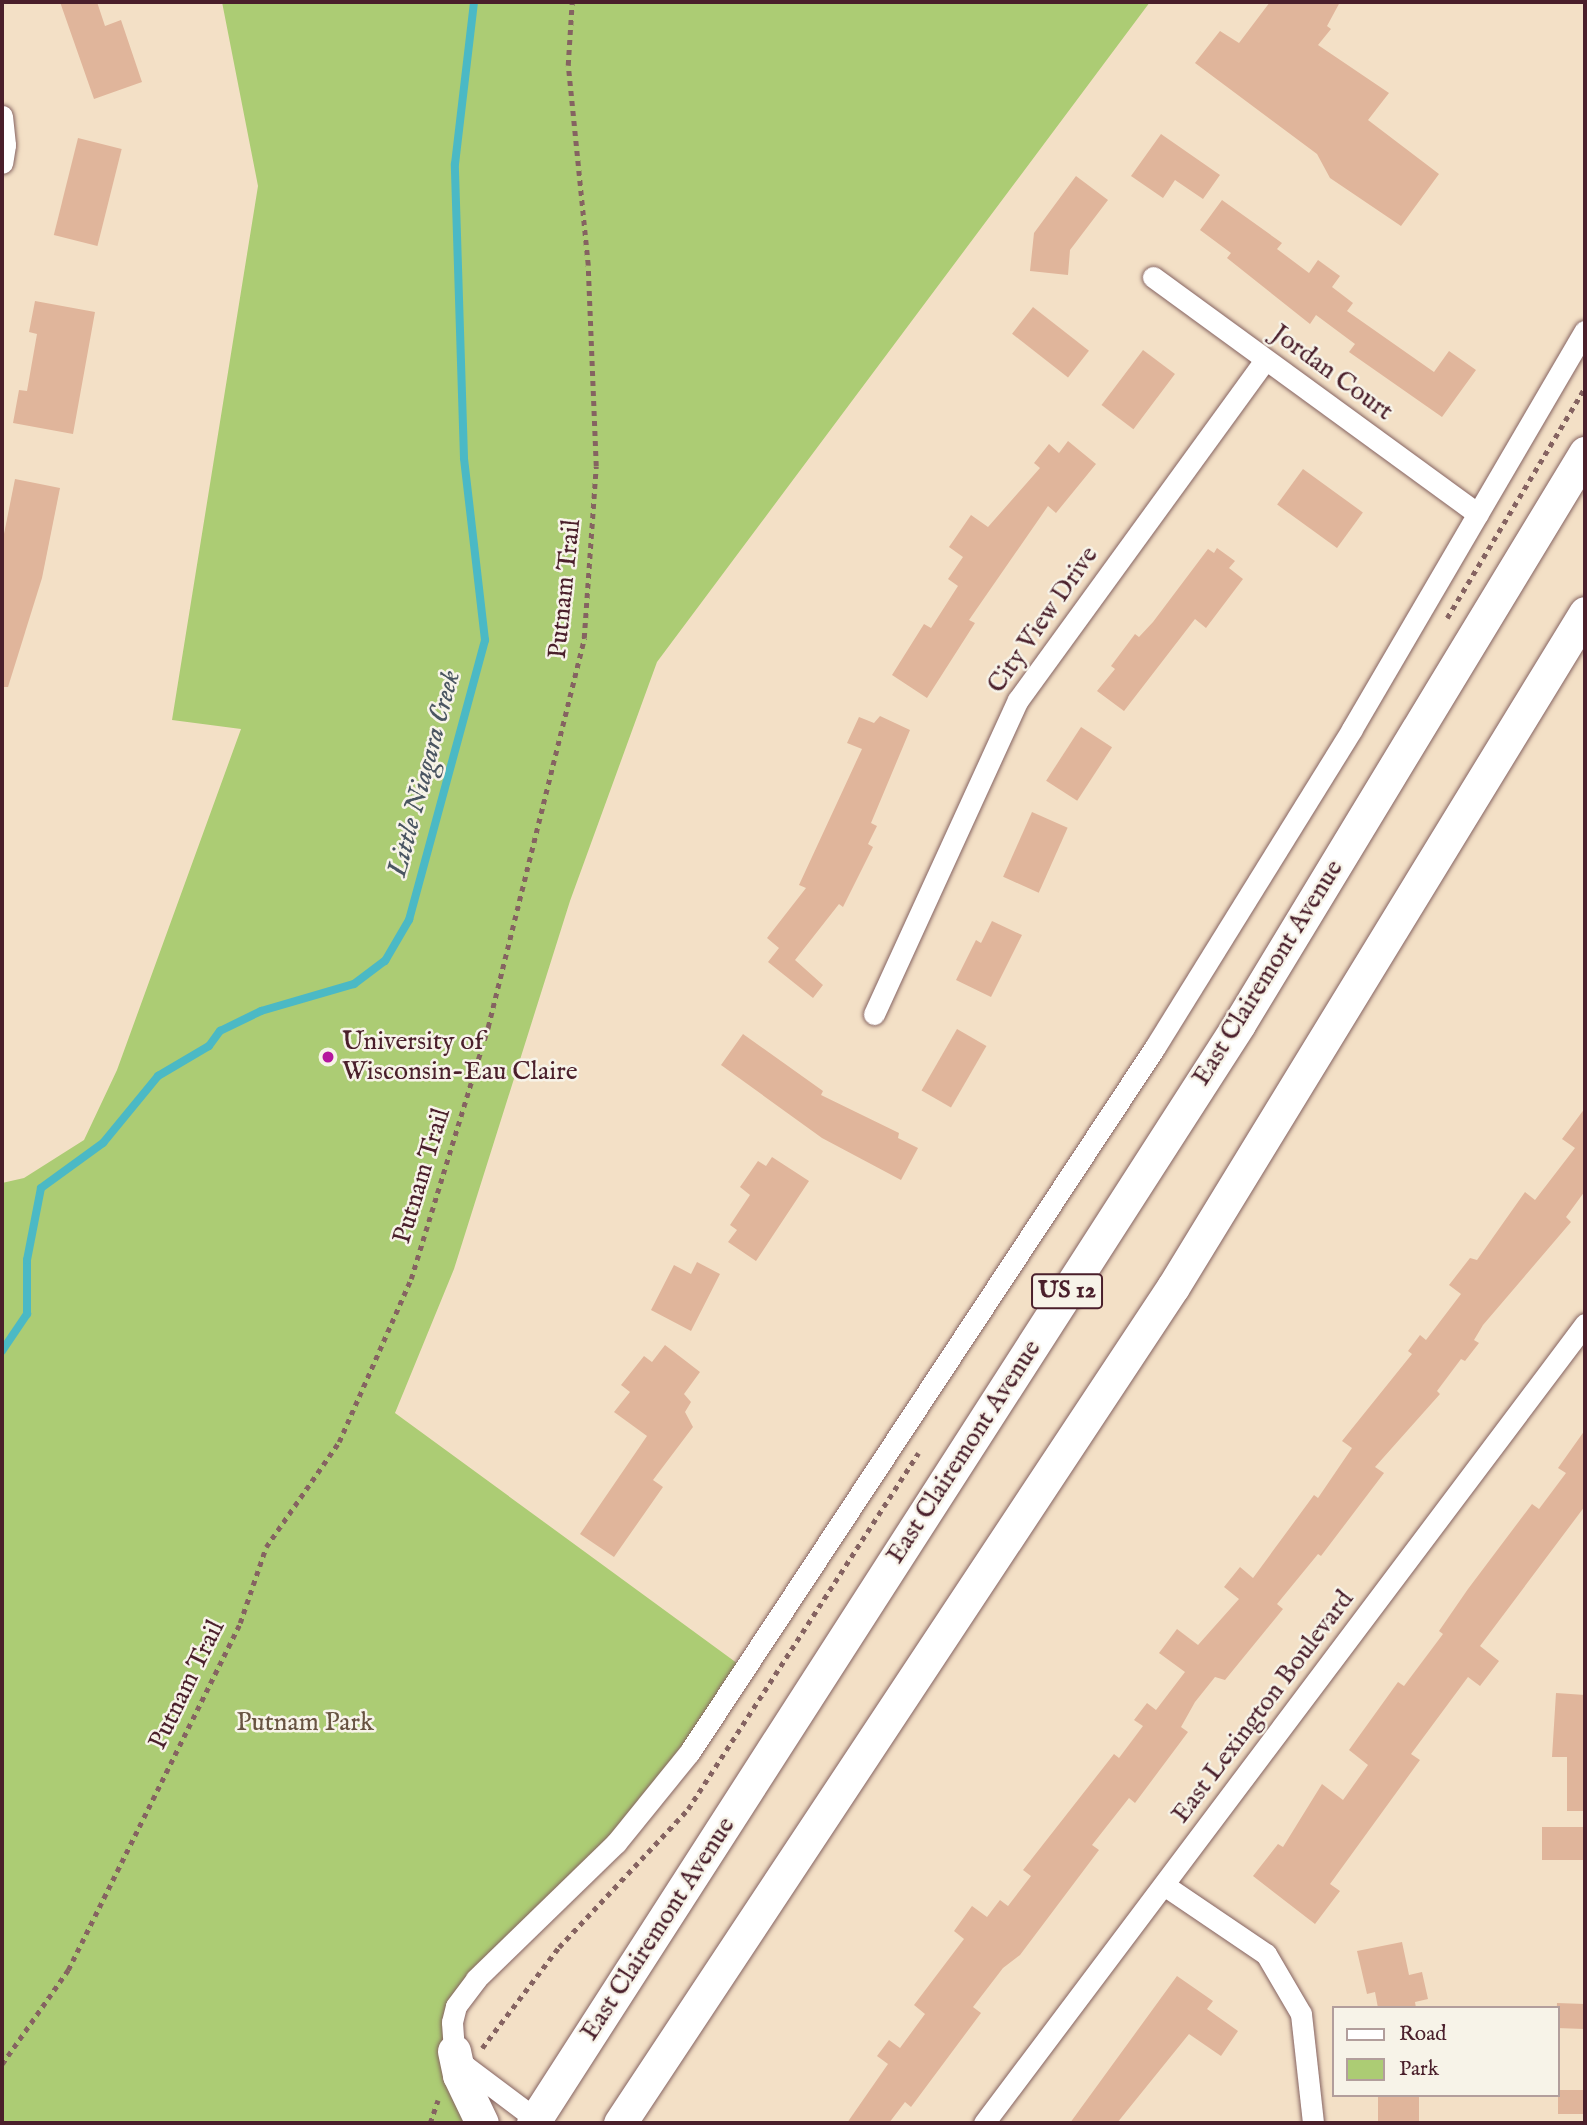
<!DOCTYPE html>
<style>
body{margin:0}
#map{position:relative;width:1587px;height:2125px;overflow:hidden;background:#f3e0c6;font-family:"IM FELL English",serif}
div>[style]{position:absolute}
.green>*{inset:0;background:#accc74}
.stream>*{height:8px;margin:-4px;padding:0 4px;transform-origin:4px;border-radius:4px;background:#4bb9c5}
.building>*{inset:0;background:#e0b59b;transform-origin:0 0}
.path>*{height:4.5px;margin-top:-2.25px;transform-origin:0;background:repeating-linear-gradient(90deg,#856361 0 5px,transparent 0 10px)}
.roads{filter:drop-shadow(0 0 2px #856361) drop-shadow(0 0 2px #856361)}
.street>*{height:21px;margin:-10.5px;padding:0 10.5px;transform-origin:10.5px;border-radius:10.5px;background:#fff}
.primary>*{height:33px;margin:-16.5px;padding:0 16.5px;transform-origin:16.5px;border-radius:16.5px;background:#fff}
.dots>*{width:19px;height:19px;translate:-50% -50%;box-sizing:border-box;border:4px solid #f7f3e8;border-radius:50%}
span{translate:-50% -50%;white-space:nowrap;text-align:center;line-height:1.15;-webkit-text-stroke:5px #f7f3e8;paint-order:stroke}
.shield-label span{padding:2px 5px;background:#f7f3e8;border:2px solid;border-radius:5px;-webkit-text-stroke-width:0}
.shield-label{font-size:24px;color:#4a1f2b;font-weight:700}
.street-label{font-size:26px;color:#4a1f2b}
.poi-label{font-size:26px;color:#4a1f2b}
.left{translate:0 -50%;text-align:left}
.park-label{font-size:26px;color:#675341}
.water-label{font-size:28px;color:#4a5561;font-style:italic}
.frame{position:absolute;inset:0;border:4px solid #4a1f2b;pointer-events:none}
.legend{position:absolute;left:1332px;top:2006px;width:228px;height:91px;box-sizing:border-box;background:#f7f3e8;border:2px solid #b29e9c;margin:0;padding:9px 12px;list-style:none;font-size:21px;color:#4a1f2b}
.legend li{display:flex;align-items:center;gap:14px;height:35px}
.legend b{width:35px;border:2px solid #b29e9c}
</style>
<div id="map">
<div class="green">
<div style="clip-path:polygon(222px 2px,1150px 2px,657px 662px,570px 901px,454px 1269px,395px 1413px,745px 1669px,569px 1890px,452px 2022px,484px 2123px,2px 2123px,2px 1183px,24px 1178px,84px 1140px,117px 1070px,241px 729px,172px 720px,258px 186px)"></div>
</div>
<div class="stream">
<div style="left:2px;top:1351px;width:45px;rotate:-56deg"></div>
<div style="left:27px;top:1314px;width:54px;rotate:-90deg"></div>
<div style="left:27px;top:1260px;width:73px;rotate:-79deg"></div>
<div style="left:41px;top:1188px;width:77px;rotate:-36deg"></div>
<div style="left:103px;top:1143px;width:87px;rotate:-50.6deg"></div>
<div style="left:158px;top:1076px;width:59px;rotate:-30.5deg"></div>
<div style="left:209px;top:1046px;width:19px;rotate:-54deg"></div>
<div style="left:220px;top:1031px;width:46px;rotate:-26deg"></div>
<div style="left:261px;top:1011px;width:97px;rotate:-16.2deg"></div>
<div style="left:354px;top:984px;width:39px;rotate:-37deg"></div>
<div style="left:385px;top:961px;width:48px;rotate:-59.7deg"></div>
<div style="left:409px;top:920px;width:290px;rotate:-74.8deg"></div>
<div style="left:485px;top:640px;width:183px;rotate:-96.6deg"></div>
<div style="left:464px;top:458px;width:294px;rotate:-91.8deg"></div>
<div style="left:455px;top:164px;width:163px;rotate:-83.3deg"></div>
</div>
<div class="building">
<div style="clip-path:polygon(60px 2px,97px 2px,105px 26px,121px 20px,142px 82px,94px 99px)"></div>
<div style="clip-path:polygon(1270px 2px,1340px 2px,1327px 26px,1331px 29px,1318px 45px,1389px 93px,1368px 120px,1439px 174px,1401px 226px,1330px 178px,1317px 154px,1195px 63px,1220px 31px,1239px 43px)"></div>
<div style="clip-path:polygon(1161px 134px,1220px 175px,1203px 199px,1175px 180px,1163px 198px,1131px 176px)"></div>
<div style="left:78px;top:138px;width:45px;height:100px;rotate:14deg"></div>
<div style="clip-path:polygon(1076px 176px,1108px 200px,1070px 250px,1068px 275px,1030px 271px,1034px 233px)"></div>
<div style="clip-path:polygon(1222px 200px,1282px 243px,1277px 249px,1309px 273px,1318px 260px,1340px 276px,1332px 287px,1353px 303px,1347px 311px,1434px 372px,1449px 351px,1476px 370px,1442px 417px,1349px 352px,1355px 344px,1316px 315px,1310px 324px,1227px 258px,1231px 253px,1200px 230px)"></div>
<div style="clip-path:polygon(35px 301px,95px 312px,73px 434px,13px 423px,19px 390px,27px 391px,37px 334px,29px 332px)"></div>
<div style="left:1033px;top:307px;width:71px;height:34px;rotate:38deg"></div>
<div style="left:1143px;top:350px;width:40px;height:69px;rotate:37deg"></div>
<div style="clip-path:polygon(1068px 441px,1096px 464px,1056px 513px,1048px 506px,969px 620px,975px 623px,927px 698px,892px 675px,924px 624px,931px 628px,958px 586px,948px 579px,963px 557px,949px 547px,971px 515px,988px 527px,1040px 468px,1034px 463px,1049px 444px,1059px 453px)"></div>
<div style="left:1303px;top:469px;width:74px;height:44px;rotate:36deg"></div>
<div style="clip-path:polygon(15px 479px,60px 488px,42px 578px,8px 687px,2px 687px,2px 544px)"></div>
<div style="clip-path:polygon(1217px 548px,1235px 561px,1229px 568px,1243px 579px,1206px 628px,1195px 619px,1124px 711px,1097px 691px,1115px 669px,1111px 666px,1135px 634px,1139px 637px,1153px 622px,1208px 549px,1214px 553px)"></div>
<div style="clip-path:polygon(880px 716px,910px 730px,871px 823px,877px 826px,868px 844px,873px 847px,843px 907px,839px 904px,795px 960px,823px 985px,813px 998px,768px 962px,779px 948px,767px 938px,806px 888px,799px 885px,862px 749px,847px 743px,859px 717px,874px 723px)"></div>
<div style="left:1081px;top:727px;width:37px;height:64px;rotate:33deg"></div>
<div style="left:1032px;top:812px;width:39px;height:71px;rotate:24deg"></div>
<div style="clip-path:polygon(992px 921px,1022px 935px,991px 997px,956px 980px,976px 940px,981px 943px)"></div>
<div style="left:957px;top:1029px;width:34px;height:71px;rotate:30deg"></div>
<div style="clip-path:polygon(743px 1034px,823px 1091px,821px 1095px,899px 1133px,898px 1138px,918px 1148px,901px 1180px,822px 1138px,721px 1065px)"></div>
<div style="clip-path:polygon(1585px 1108px,1585px 1191px,1566px 1217px,1571px 1222px,1483px 1325px,1474px 1340px,1479px 1343px,1465px 1361px,1461px 1359px,1437px 1391px,1440px 1394px,1375px 1467px,1384px 1473px,1321px 1556px,1318px 1554px,1277px 1604px,1283px 1609px,1225px 1680px,1215px 1677px,1195px 1702px,1181px 1727px,1188px 1732px,1135px 1803px,1129px 1798px,1092px 1845px,1099px 1850px,1020px 1955px,1003px 1968px,973px 2007px,981px 2013px,911px 2107px,905px 2102px,889px 2123px,847px 2123px,888px 2064px,877px 2056px,889px 2040px,900px 2048px,925px 2014px,914px 2005px,964px 1939px,954px 1931px,972px 1906px,987px 1917px,1000px 1900px,1008px 1906px,1031px 1876px,1023px 1870px,1114px 1754px,1119px 1758px,1143px 1726px,1134px 1720px,1147px 1703px,1156px 1710px,1185px 1672px,1159px 1653px,1177px 1629px,1198px 1645px,1239px 1599px,1224px 1587px,1240px 1567px,1253px 1578px,1314px 1495px,1318px 1498px,1352px 1448px,1342px 1441px,1412px 1354px,1408px 1351px,1420px 1335px,1426px 1340px,1461px 1294px,1449px 1285px,1470px 1258px,1477px 1260px,1525px 1192px,1535px 1200px,1575px 1148px,1562px 1139px)"></div>
<div style="clip-path:polygon(772px 1157px,809px 1181px,756px 1261px,728px 1242px,737px 1230px,730px 1225px,750px 1195px,740px 1187px,758px 1161px,766px 1166px)"></div>
<div style="clip-path:polygon(697px 1262px,720px 1274px,691px 1331px,651px 1310px,674px 1265px,691px 1274px)"></div>
<div style="clip-path:polygon(665px 1345px,700px 1372px,684px 1394px,691px 1402px,685px 1412px,693px 1427px,653px 1480px,663px 1487px,614px 1557px,580px 1534px,647px 1436px,614px 1412px,630px 1392px,621px 1385px,644px 1356px,652px 1362px)"></div>
<div style="clip-path:polygon(1585px 1430px,1585px 1506px,1480px 1646px,1499px 1661px,1480px 1686px,1468px 1677px,1411px 1754px,1420px 1760px,1330px 1884px,1340px 1891px,1315px 1924px,1253px 1876px,1278px 1844px,1283px 1847px,1322px 1784px,1343px 1800px,1368px 1765px,1349px 1750px,1398px 1682px,1404px 1686px,1443px 1634px,1439px 1631px,1468px 1589px,1532px 1504px,1539px 1509px,1566px 1473px,1558px 1468px)"></div>
<div style="clip-path:polygon(1556px 1693px,1585px 1695px,1585px 1811px,1567px 1811px,1567px 1757px,1552px 1757px)"></div>
<div style="left:1542px;top:1827px;width:43px;height:33px"></div>
<div style="clip-path:polygon(1402px 1942px,1409px 1975px,1422px 1972px,1428px 1999px,1415px 2002px,1416px 2008px,1378px 2008px,1375px 1992px,1367px 1994px,1357px 1951px)"></div>
<div style="clip-path:polygon(1177px 1976px,1213px 2001px,1207px 2009px,1238px 2031px,1221px 2056px,1189px 2034px,1117px 2123px,1070px 2123px)"></div>
<div style="left:1557px;top:2003px;width:28px;height:25px;rotate:2deg"></div>
<div style="left:1558px;top:2090px;width:27px;height:24px"></div>
<div style="left:1378px;top:2095px;width:41px;height:28px"></div>
</div>
<div class="path">
<div style="left:1447px;top:618px;width:269px;rotate:-59.1deg"></div>
<div style="left:482px;top:2048px;width:127px;rotate:-52.7deg"></div>
<div style="left:559px;top:1947px;width:189px;rotate:-46.9deg"></div>
<div style="left:688px;top:1809px;width:424px;rotate:-57.1deg"></div>
<div style="left:2px;top:2064px;width:115px;rotate:-54.9deg"></div>
<div style="left:68px;top:1970px;width:387px;rotate:-63.6deg"></div>
<div style="left:240px;top:1623px;width:80px;rotate:-71.1deg"></div>
<div style="left:266px;top:1547px;width:128px;rotate:-55.2deg"></div>
<div style="left:339px;top:1442px;width:178px;rotate:-66.2deg"></div>
<div style="left:411px;top:1279px;width:264px;rotate:-73deg"></div>
<div style="left:488px;top:1027px;width:401px;rotate:-76.1deg"></div>
<div style="left:584px;top:638px;width:172px;rotate:-86deg"></div>
<div style="left:596px;top:466px;width:201px;rotate:-92.3deg"></div>
<div style="left:588px;top:265px;width:201px;rotate:-95.7deg"></div>
<div style="left:568px;top:65px;width:63px;rotate:-86.4deg"></div>
<div style="left:430px;top:2123px;width:24px;rotate:-71deg"></div>
</div>
<div class="roads">
<div class="street">
<div style="left:2px;top:116px;width:29px;rotate:84deg"></div>
<div style="left:5px;top:145px;width:18px;rotate:99deg"></div>
<div style="left:1153px;top:277px;width:402px;rotate:36.1deg"></div>
<div style="left:874px;top:1014px;width:345px;rotate:-65.4deg"></div>
<div style="left:1018px;top:700px;width:420px;rotate:-54deg"></div>
<div style="left:1164px;top:1885px;width:123px;rotate:34.1deg"></div>
<div style="left:1266px;top:1954px;width:69px;rotate:59.7deg"></div>
<div style="left:1301px;top:2014px;width:110px;rotate:83.7deg"></div>
<div style="left:541px;top:2123px;width:95px;rotate:-143.1deg"></div>
<div style="left:465px;top:2066px;width:19px;rotate:-126deg"></div>
<div style="left:454px;top:2051px;width:29px;rotate:-94deg"></div>
<div style="left:452px;top:2022px;width:16px;rotate:-76deg"></div>
<div style="left:456px;top:2006px;width:34px;rotate:-53deg"></div>
<div style="left:476px;top:1979px;width:195px;rotate:-44.2deg"></div>
<div style="left:616px;top:1843px;width:116px;rotate:-51deg"></div>
<div style="left:689px;top:1753px;width:846px;rotate:-56.57deg"></div>
<div style="left:1155px;top:1047px;width:374px;rotate:-58.2deg"></div>
<div style="left:1352px;top:729px;width:461px;rotate:-59.7deg"></div>
<div style="left:984px;top:2123px;width:1000px;rotate:-53.05deg"></div>
</div>
<div class="primary">
<div style="left:454px;top:2051px;width:25px;rotate:78deg"></div>
<div style="left:459px;top:2075px;width:53px;rotate:64.4deg"></div>
<div style="left:533px;top:2123px;width:1306px;rotate:-57.28deg"></div>
<div style="left:1239px;top:1024px;width:668px;rotate:-58.79deg"></div>
<div style="left:620px;top:2123px;width:1002px;rotate:-56.52deg"></div>
<div style="left:1173px;top:1287px;width:790px;rotate:-58.56deg"></div>
</div>
</div>
<div class="dots">
<div style="left:328px;top:1057px;background:#b5179e"></div>
</div>
<div class="shield-label">
<span style="left:1067px;top:1291px">US 12</span>
</div>
<div class="street-label">
<span style="left:1332px;top:373px;rotate:36deg">Jordan Court</span>
<span style="left:565px;top:589px;rotate:-84deg">Putnam Trail</span>
<span style="left:1043px;top:620px;rotate:-55deg">City View Drive</span>
<span style="left:1268px;top:973px;rotate:-58deg">East Clairemont Avenue</span>
<span style="left:422px;top:1176px;rotate:-73deg">Putnam Trail</span>
<span style="left:964px;top:1452px;rotate:-57deg">East Clairemont Avenue</span>
<span style="left:187px;top:1685px;rotate:-64deg">Putnam Trail</span>
<span style="left:1263px;top:1707px;rotate:-53deg">East Lexington Boulevard</span>
<span style="left:658px;top:1929px;rotate:-57deg">East Clairemont Avenue</span>
</div>
<div class="poi-label">
<span class="left" style="left:342px;top:1057px">University of<br>Wisconsin-Eau Claire</span>
</div>
<div class="park-label">
<span style="left:305px;top:1723px">Putnam Park</span>
</div>
<div class="water-label">
<span style="left:425px;top:774px;rotate:-75deg">Little Niagara Creek</span>
</div>
<div class="frame"></div>
<ul class="legend">
<li><b style="height:9px;background:#fff"></b>Road</li>
<li><b style="height:19px;background:#accc74"></b>Park</li>
</ul>
</div>
